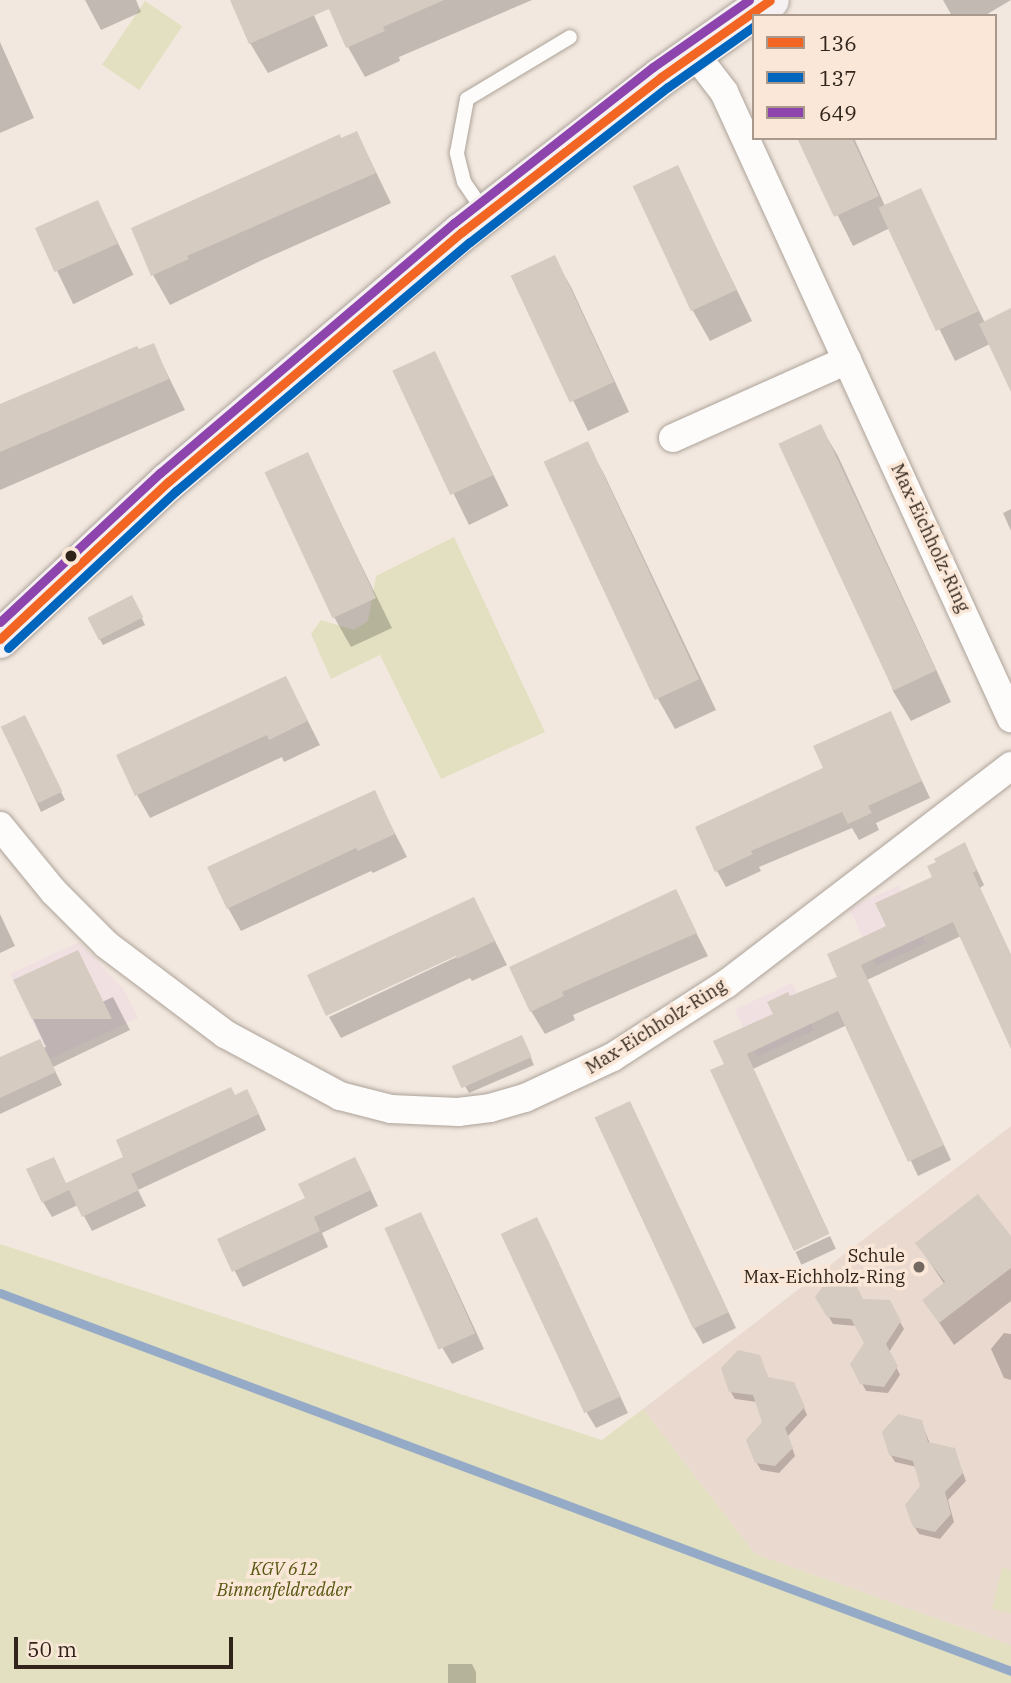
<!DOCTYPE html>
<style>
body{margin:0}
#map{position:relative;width:1011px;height:1683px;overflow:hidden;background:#f2e8df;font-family:"IBM Plex Serif",serif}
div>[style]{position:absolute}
.industrial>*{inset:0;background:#f1e0e2;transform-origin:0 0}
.education>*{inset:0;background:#ead9cf}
.green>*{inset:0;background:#e3e0c1;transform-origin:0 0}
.shadow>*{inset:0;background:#0003;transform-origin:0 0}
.stream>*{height:9px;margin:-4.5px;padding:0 4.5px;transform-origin:4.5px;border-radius:4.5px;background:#94aac7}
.building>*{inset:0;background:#d5cbc1;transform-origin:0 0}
.roads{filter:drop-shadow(0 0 2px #ada39a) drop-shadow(0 0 2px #ada39a)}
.lane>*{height:14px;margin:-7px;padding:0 7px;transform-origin:7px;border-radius:7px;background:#fdfcfa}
.street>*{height:28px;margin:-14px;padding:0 14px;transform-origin:14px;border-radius:14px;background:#fdfcfa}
.secondary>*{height:38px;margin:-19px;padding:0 19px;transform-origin:19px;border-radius:19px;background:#f5f1f2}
.bus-1>*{height:9px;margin:-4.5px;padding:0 4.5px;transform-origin:4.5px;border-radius:4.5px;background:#f26522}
.bus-2>*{height:9px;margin:-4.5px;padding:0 4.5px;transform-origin:4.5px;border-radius:4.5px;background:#0065bd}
.bus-3>*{height:9px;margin:-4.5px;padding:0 4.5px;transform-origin:4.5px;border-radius:4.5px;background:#8e44ad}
.dots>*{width:19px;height:19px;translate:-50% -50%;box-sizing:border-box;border:4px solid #fae7d7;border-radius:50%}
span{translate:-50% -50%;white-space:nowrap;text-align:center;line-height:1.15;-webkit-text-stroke:7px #fae7d7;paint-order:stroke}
.street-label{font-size:18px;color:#30241b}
.poi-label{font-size:18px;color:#30241b}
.right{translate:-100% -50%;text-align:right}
.park-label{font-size:18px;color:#565711;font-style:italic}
.legend{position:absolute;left:752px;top:14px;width:245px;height:126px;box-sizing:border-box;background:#fae7d7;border:2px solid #a9998c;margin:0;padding:9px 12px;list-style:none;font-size:21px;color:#30241b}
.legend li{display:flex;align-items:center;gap:14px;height:35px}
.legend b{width:35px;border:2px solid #a9998c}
.scale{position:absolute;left:14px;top:1637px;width:219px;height:32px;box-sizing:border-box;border:4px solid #30241b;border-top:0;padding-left:9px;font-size:21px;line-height:24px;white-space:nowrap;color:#30241b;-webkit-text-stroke:5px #fae7d7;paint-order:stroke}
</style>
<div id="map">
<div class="industrial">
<div style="left:899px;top:885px;width:64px;height:55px;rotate:65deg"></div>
<div style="clip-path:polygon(79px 942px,124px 990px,138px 1018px,50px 1059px,10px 974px)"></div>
<div style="left:792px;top:983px;width:52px;height:63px;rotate:65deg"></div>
</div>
<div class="education">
<div style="clip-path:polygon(1011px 1126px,1011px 1645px,755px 1554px,643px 1409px)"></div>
</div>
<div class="green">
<div style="left:145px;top:1px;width:45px;height:77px;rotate:34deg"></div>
<div style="clip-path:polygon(454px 537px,545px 732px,441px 779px,380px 655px,331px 679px,311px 634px,321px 620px,354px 630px,368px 621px,376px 576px)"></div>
<div style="clip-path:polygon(0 1244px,602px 1440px,643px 1409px,755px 1554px,1011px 1645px,1011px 1683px,0 1683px)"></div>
<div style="clip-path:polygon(1002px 1568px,1011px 1570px,1011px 1613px,992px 1609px)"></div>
</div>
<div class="shadow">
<div style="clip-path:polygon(85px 0,136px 0,141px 12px,101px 30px)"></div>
<div style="clip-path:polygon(307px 0,328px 46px,268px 73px,250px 43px)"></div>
<div style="clip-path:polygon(329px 0,532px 0,399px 57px,400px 61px,365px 77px,348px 47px)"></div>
<div style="clip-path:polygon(943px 0,1011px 0,984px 16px,952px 16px)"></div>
<div style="clip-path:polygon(0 42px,34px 118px,0 133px)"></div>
<div style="clip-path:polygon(357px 133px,391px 203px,260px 261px,170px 305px,153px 275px,341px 140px)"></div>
<div style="clip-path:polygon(799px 138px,854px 138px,885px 206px,920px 190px,985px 323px,1011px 310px,1011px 388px,990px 344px,955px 361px,890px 228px,853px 246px)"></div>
<div style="clip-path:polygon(677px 167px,752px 321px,710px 341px,693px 311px)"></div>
<div style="left:98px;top:202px;width:81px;height:67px;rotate:64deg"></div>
<div style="clip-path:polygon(554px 258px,571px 287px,629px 412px,588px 431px,513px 277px)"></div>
<div style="clip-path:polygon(153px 345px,185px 410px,0 490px,0 410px)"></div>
<div style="left:434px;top:353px;width:170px;height:44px;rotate:64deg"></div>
<div style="clip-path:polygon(820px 426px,838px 456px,951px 702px,911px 721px,893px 691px)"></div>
<div style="clip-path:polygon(587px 444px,604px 474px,716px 710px,675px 729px,658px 699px)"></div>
<div style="clip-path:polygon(307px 454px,392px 628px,351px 647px,334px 617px)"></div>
<div style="clip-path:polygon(1011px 509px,1011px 531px,1003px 513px)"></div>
<div style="clip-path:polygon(135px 604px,145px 625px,103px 645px,99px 638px)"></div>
<div style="clip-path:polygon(286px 678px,320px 745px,284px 762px,282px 757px,150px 818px,137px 795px)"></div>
<div style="clip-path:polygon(890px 713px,930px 798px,876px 823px,879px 830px,859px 840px,852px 828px,759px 867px,761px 871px,726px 887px,717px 871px,825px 769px)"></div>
<div style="clip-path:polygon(28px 724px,65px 800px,41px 812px,2px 726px)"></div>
<div style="clip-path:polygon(374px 792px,407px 857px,373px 873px,371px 871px,241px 931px,228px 908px)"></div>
<div style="clip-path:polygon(972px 859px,984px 885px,980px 888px,1011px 955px,1011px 1043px,961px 936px,867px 980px,951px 1160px,918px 1176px,847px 1025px,753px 1069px,829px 1233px,795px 1248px,726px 1065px,790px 999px,840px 977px,888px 927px)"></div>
<div style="clip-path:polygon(675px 891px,708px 956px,573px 1015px,575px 1020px,545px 1034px,531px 1011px)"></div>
<div style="clip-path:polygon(474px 899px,507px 965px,472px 981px,470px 978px,341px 1038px,329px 1017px,465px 953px)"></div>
<div style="clip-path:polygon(0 914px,15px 946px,0 953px)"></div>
<div style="clip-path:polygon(15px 981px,102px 1002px,113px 997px,130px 1030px,53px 1067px,62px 1085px,0 1114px,0 1059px,46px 1047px)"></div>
<div style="clip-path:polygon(525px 1044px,534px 1065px,469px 1093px,454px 1067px)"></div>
<div style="clip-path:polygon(235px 1097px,255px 1106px,266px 1130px,138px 1190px,146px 1206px,92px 1231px,78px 1205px,52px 1217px,43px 1202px,67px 1185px,125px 1158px)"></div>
<div style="clip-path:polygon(630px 1103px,736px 1328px,703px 1344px,694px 1328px)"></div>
<div style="clip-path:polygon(363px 1174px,378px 1206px,322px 1233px,328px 1247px,243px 1287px,219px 1240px)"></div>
<div style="clip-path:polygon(429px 1230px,484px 1349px,452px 1364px,443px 1349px)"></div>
<div style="clip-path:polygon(545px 1234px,628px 1413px,596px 1428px,587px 1413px)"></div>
<div style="left:830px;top:1236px;width:14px;height:38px;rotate:65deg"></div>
<div style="clip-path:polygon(1011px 1239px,1011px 1301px,954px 1345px,924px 1300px,945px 1285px,917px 1243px)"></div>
<div style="clip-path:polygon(817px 1297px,889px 1302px,904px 1329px,889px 1352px,900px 1375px,888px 1393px,866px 1391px,852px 1364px,866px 1344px,857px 1326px,833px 1324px)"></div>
<div style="clip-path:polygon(1004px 1333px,1011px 1334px,1011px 1380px,1004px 1378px,991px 1349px)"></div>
<div style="clip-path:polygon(759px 1356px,769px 1379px,797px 1391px,807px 1415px,788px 1436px,795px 1456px,779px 1473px,761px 1470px,756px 1462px,764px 1422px,757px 1402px,735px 1399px,730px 1391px)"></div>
<div style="clip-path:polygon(921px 1421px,930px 1444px,954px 1449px,966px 1481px,948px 1500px,954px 1522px,940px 1539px,919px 1534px,914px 1526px,922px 1487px,917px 1467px,895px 1462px,890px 1454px)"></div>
<div style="clip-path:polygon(448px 1664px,472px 1664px,476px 1672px,476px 1683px,448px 1683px)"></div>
</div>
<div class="stream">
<div style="left:0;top:1293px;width:1079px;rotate:20.5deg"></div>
</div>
<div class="building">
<div style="clip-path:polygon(230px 0,444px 0,383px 27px,385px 31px,346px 48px,329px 9px,249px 44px)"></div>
<div style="clip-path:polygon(357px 131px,376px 173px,187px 256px,189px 259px,151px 276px,131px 228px,340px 134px,341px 138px)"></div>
<div style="clip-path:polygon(797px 138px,852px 138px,879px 196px,834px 217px)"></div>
<div style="left:678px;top:165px;width:138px;height:50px;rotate:65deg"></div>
<div style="left:921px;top:188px;width:136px;height:47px;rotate:65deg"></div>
<div style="left:98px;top:200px;width:48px;height:69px;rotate:66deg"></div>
<div style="left:555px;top:255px;width:140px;height:49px;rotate:65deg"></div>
<div style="clip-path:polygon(1011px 308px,1011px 392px,979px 324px)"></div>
<div style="clip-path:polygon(154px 343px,169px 379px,0 452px,0 404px,137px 346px,139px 349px)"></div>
<div style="left:435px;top:351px;width:137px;height:47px;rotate:65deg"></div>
<div style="left:821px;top:424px;width:272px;height:47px;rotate:65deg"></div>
<div style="left:588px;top:441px;width:263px;height:49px;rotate:65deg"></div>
<div style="left:308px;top:452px;width:161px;height:48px;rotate:65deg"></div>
<div style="left:132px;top:595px;width:25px;height:50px;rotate:63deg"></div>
<div style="clip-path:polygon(286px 676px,308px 721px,269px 740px,267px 735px,135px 796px,116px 755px)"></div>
<div style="clip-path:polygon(891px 711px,922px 781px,868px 806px,872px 813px,848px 824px,842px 812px,751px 851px,753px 854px,715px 872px,695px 827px,823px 768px,813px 746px)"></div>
<div style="left:25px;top:715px;width:85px;height:27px;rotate:64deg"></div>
<div style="clip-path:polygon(375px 790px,395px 834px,358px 851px,356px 848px,227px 909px,207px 867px)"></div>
<div style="clip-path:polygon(965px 842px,977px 870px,973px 873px,1011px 955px,1011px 1049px,953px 922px,861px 965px,944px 1145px,908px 1162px,838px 1011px,747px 1054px,829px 1234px,794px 1251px,710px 1070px,724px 1064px,713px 1041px,773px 1014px,767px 1002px,788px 992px,790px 996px,837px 977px,827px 954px,886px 926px,875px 903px,932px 877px,927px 866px,936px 862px,934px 859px)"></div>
<div style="clip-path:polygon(676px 889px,697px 933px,562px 992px,564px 996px,530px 1012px,509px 967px)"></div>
<div style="clip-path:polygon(474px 897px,495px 941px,457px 959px,456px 956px,326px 1016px,307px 975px)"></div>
<div style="clip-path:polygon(78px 950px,112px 1019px,32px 1019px,13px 980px)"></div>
<div style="left:522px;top:1035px;width:24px;height:77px;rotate:66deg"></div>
<div style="clip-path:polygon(40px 1039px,56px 1072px,0 1098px,0 1057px)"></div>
<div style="clip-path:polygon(231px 1087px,235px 1095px,247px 1089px,259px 1114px,131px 1174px,139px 1190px,82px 1217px,69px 1190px,42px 1203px,26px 1169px,54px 1157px,66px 1183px,123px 1157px,116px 1140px)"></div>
<div style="left:630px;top:1101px;width:233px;height:39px;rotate:65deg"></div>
<div style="clip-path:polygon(355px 1157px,371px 1190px,314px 1217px,320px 1231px,232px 1272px,217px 1239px,305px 1198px,298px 1184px)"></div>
<div style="clip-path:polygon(978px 1194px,1011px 1236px,1011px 1268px,939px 1323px,922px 1300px,945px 1282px,915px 1243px)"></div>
<div style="left:421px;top:1212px;width:133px;height:40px;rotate:66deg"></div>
<div style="left:537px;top:1217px;width:198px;height:40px;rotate:65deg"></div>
<div style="clip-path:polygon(830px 1277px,852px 1277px,863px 1299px,890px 1300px,901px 1321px,886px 1344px,898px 1366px,884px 1387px,860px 1384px,850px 1364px,864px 1343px,851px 1319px,827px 1317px,815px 1297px)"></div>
<div style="clip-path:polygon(738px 1350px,760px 1355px,768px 1377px,794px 1382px,805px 1407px,785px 1428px,793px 1448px,775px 1466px,755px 1463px,746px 1440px,762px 1422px,753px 1395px,729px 1392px,721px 1368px)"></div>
<div style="clip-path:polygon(898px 1414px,922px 1420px,928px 1442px,955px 1448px,963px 1473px,945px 1492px,951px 1514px,935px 1532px,913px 1527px,905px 1505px,920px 1486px,913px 1461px,889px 1455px,882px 1432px)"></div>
</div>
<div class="roads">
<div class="lane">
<div style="left:485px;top:213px;width:37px;rotate:-124deg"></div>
<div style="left:464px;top:182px;width:30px;rotate:-104deg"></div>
<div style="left:457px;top:153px;width:55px;rotate:-79.5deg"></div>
<div style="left:467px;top:99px;width:120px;rotate:-31deg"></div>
</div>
<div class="street">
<div style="left:694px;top:53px;width:49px;rotate:52.4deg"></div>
<div style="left:724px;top:92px;width:689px;rotate:65.37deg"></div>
<div style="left:673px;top:438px;width:191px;rotate:-24.1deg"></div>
<div style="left:0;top:826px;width:85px;rotate:50.7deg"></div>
<div style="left:54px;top:892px;width:75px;rotate:45deg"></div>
<div style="left:107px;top:945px;width:148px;rotate:37deg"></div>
<div style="left:225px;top:1034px;width:131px;rotate:28.3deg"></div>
<div style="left:340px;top:1096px;width:53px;rotate:14.3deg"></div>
<div style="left:391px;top:1109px;width:67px;rotate:2.6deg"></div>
<div style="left:458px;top:1112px;width:32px;rotate:-7deg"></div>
<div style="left:490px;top:1108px;width:36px;rotate:-16deg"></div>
<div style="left:525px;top:1098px;width:97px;rotate:-25deg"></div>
<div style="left:613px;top:1057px;width:135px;rotate:-32.9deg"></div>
<div style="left:726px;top:984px;width:359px;rotate:-37.4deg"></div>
</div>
<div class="secondary">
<div style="left:0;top:639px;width:230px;rotate:-43.1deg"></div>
<div style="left:168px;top:482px;width:386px;rotate:-40.4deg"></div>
<div style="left:462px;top:232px;width:252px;rotate:-37.9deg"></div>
<div style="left:661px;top:77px;width:133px;rotate:-35.2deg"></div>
</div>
</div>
<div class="bus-1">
<div style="left:0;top:639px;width:230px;rotate:-43.1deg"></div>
<div style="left:168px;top:482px;width:386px;rotate:-40.4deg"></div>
<div style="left:462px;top:232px;width:252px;rotate:-37.9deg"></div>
<div style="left:661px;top:77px;width:133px;rotate:-35.2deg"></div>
</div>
<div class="bus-2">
<div style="left:8px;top:648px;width:230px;rotate:-43.1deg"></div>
<div style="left:176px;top:491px;width:385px;rotate:-40.3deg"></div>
<div style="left:470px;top:242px;width:251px;rotate:-38.1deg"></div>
<div style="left:668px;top:87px;width:105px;rotate:-35.3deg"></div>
</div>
<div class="bus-3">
<div style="left:0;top:622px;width:219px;rotate:-43deg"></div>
<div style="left:160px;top:473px;width:386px;rotate:-40.4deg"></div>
<div style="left:454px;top:223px;width:253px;rotate:-38.1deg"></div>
<div style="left:653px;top:67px;width:117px;rotate:-34.9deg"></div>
</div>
<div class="dots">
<div style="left:71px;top:556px;background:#30241b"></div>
<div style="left:919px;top:1267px;background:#746960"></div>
</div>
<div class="street-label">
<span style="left:930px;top:538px;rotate:65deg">Max-Eichholz-Ring</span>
<span style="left:656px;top:1027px;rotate:-32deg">Max-Eichholz-Ring</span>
</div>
<div class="poi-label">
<span class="right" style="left:905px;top:1267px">Schule<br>Max-Eichholz-Ring</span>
</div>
<div class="park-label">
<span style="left:284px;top:1580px">KGV 612<br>Binnenfeldredder</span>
</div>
<ul class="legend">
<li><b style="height:9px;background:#f26522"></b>136</li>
<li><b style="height:9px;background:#0065bd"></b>137</li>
<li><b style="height:9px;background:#8e44ad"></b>649</li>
</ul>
<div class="scale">50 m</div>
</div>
